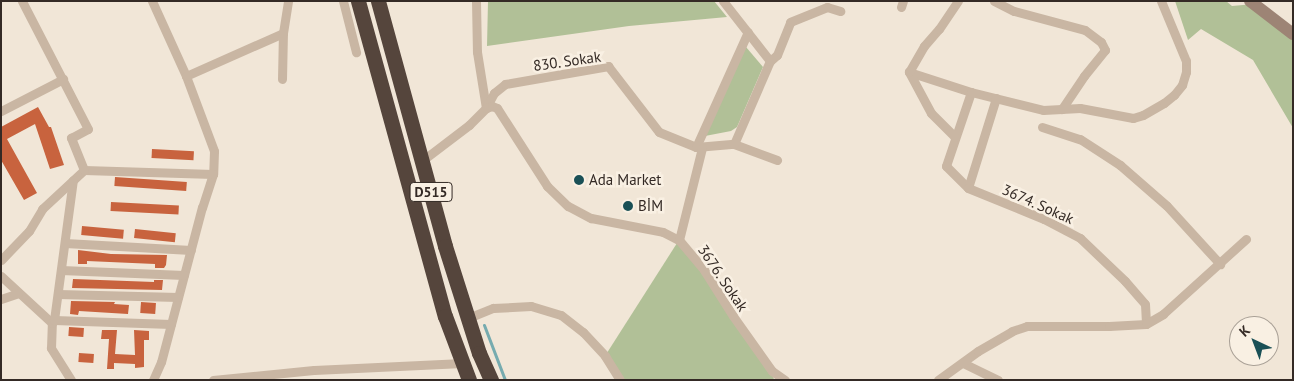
<!DOCTYPE html>
<meta charset="utf-8">
<style>
body{margin:0}
#map{position:relative;width:1294px;height:381px;overflow:hidden;background:#f1e6d7;font-family:"PT Sans",sans-serif}
div>[style]{position:absolute}
.green>*{inset:0;background:#b1c097}
.stream>*{height:3px;margin:-1.5px;padding:0 1.5px;transform-origin:1.5px;border-radius:1.5px;background:#76abaf}
.building>*{inset:0;background:#c8633e;transform-origin:0 0}
.street>*{height:9px;margin:-4.5px;padding:0 4.5px;transform-origin:4.5px;border-radius:4.5px;background:#c9b6a3}
.secondary>*{height:12px;margin:-6px;padding:0 6px;transform-origin:6px;border-radius:6px;background:#9d8475}
.highway>*{height:15px;margin:-7.5px;padding:0 7.5px;transform-origin:7.5px;border-radius:7.5px;background:#55453c}
.dots>*{width:14px;height:14px;translate:-50% -50%;box-sizing:border-box;border:2px solid #f9f0e3;border-radius:50%}
span{translate:-50% -50%;white-space:nowrap;text-align:center;line-height:1.15;-webkit-text-stroke:5px #f9f0e3;paint-order:stroke}
.shield-label span{padding:1px 4px;background:#f9f0e3;border:1px solid;border-radius:4px;-webkit-text-stroke-width:0}
.shield-label{font-size:14px;color:#342a25;font-weight:700}
.street-label{font-size:15px;color:#342a25}
.poi-label{font-size:15px;color:#342a25}
.left{translate:0 -50%;text-align:left}
.frame{position:absolute;inset:0;border:2px solid #342a25;pointer-events:none}
.north{position:absolute;left:1229px;top:316px;width:50px;height:50px;box-sizing:border-box;background:#f9f0e3;border:1px solid #aaa197;border-radius:50%;rotate:317deg;font-size:14px;font-weight:700;line-height:20px;text-align:center;color:#342a25}
.north::after{content:'';display:block;margin:auto;width:18px;height:22px;background:#1a5056;clip-path:polygon(50% 0,100% 100%,50% 72%,0 100%)}
</style>
<div id="map">
<div class="green">
<div style="clip-path:polygon(488px 1px,714px 1px,727px 17px,629px 26px,487px 46px)"></div>
<div style="clip-path:polygon(1175px 1px,1226px 1px,1232px 6px,1254px 4px,1293px 34px,1293px 128px,1253px 60px,1201px 29px,1188px 40px)"></div>
<div style="clip-path:polygon(746px 47px,763px 67px,737px 127px,731px 131px,705px 136px)"></div>
<div style="clip-path:polygon(679px 240px,772px 371px,774px 380px,620px 380px,605px 356px)"></div>
</div>
<div class="stream">
<div style="left:484px;top:325px;width:59px;rotate:69.1deg"></div>
</div>
<div class="building">
<div style="clip-path:polygon(38px 107px,49px 127px,51px 127px,64px 165px,50px 169px,35px 124px,7px 139px,37px 193px,24px 200px,1px 160px,1px 127px)"></div>
<div style="left:152px;top:149px;width:42px;height:9px;rotate:3deg"></div>
<div style="left:115px;top:177px;width:72px;height:9px;rotate:4deg"></div>
<div style="left:111px;top:202px;width:68px;height:9px;rotate:3deg"></div>
<div style="left:82px;top:226px;width:42px;height:9px;rotate:5deg"></div>
<div style="left:135px;top:229px;width:41px;height:9px;rotate:6deg"></div>
<div style="clip-path:polygon(78px 250px,111px 254px,167px 255px,166px 265px,164px 268px,155px 268px,155px 264px,87px 261px,87px 264px,78px 264px)"></div>
<div style="clip-path:polygon(73px 279px,154px 282px,154px 280px,163px 280px,162px 290px,72px 288px)"></div>
<div style="clip-path:polygon(71px 301px,115px 302px,114px 304px,129px 305px,128px 314px,79px 311px,78px 315px,70px 314px)"></div>
<div style="left:141px;top:302px;width:15px;height:11px;rotate:4deg"></div>
<div style="left:69px;top:327px;width:15px;height:9px;rotate:4deg"></div>
<div style="clip-path:polygon(102px 330px,117px 330px,115px 354px,135px 355px,134px 330px,149px 331px,149px 340px,144px 340px,144px 367px,135px 368px,135px 364px,114px 363px,114px 369px,107px 369px,109px 339px,101px 339px)"></div>
<div style="left:79px;top:353px;width:15px;height:9px;rotate:4deg"></div>
</div>
<div class="street">
<div style="left:152px;top:1px;width:82px;rotate:65.6deg"></div>
<div style="left:186px;top:76px;width:80px;rotate:69.5deg"></div>
<div style="left:214px;top:151px;width:23px;rotate:92deg"></div>
<div style="left:213px;top:174px;width:35px;rotate:108deg"></div>
<div style="left:202px;top:207px;width:160px;rotate:104.8deg"></div>
<div style="left:161px;top:362px;width:20px;rotate:114deg"></div>
<div style="left:343px;top:1px;width:53px;rotate:75.7deg"></div>
<div style="left:476px;top:1px;width:51px;rotate:88.9deg"></div>
<div style="left:477px;top:52px;width:57px;rotate:80.9deg"></div>
<div style="left:723px;top:1px;width:76px;rotate:51.9deg"></div>
<div style="left:994px;top:1px;width:22px;rotate:27deg"></div>
<div style="left:1014px;top:11px;width:73px;rotate:15deg"></div>
<div style="left:1085px;top:30px;width:20px;rotate:37deg"></div>
<div style="left:1101px;top:42px;width:9px;rotate:63deg"></div>
<div style="left:1105px;top:50px;width:33px;rotate:129deg"></div>
<div style="left:1084px;top:76px;width:40px;rotate:124deg"></div>
<div style="left:901px;top:7px;width:6px;rotate:-72deg"></div>
<div style="left:909px;top:72px;width:65px;rotate:17.9deg"></div>
<div style="left:971px;top:92px;width:78px;rotate:108.7deg"></div>
<div style="left:946px;top:166px;width:31px;rotate:45deg"></div>
<div style="left:186px;top:76px;width:106px;rotate:-23.9deg"></div>
<div style="left:282px;top:79px;width:46px;rotate:-88.8deg"></div>
<div style="left:283px;top:33px;width:32px;rotate:-81deg"></div>
<div style="left:971px;top:92px;width:74px;rotate:14deg"></div>
<div style="left:1043px;top:110px;width:37px;rotate:-3deg"></div>
<div style="left:1080px;top:108px;width:54px;rotate:10.7deg"></div>
<div style="left:1133px;top:118px;width:10px;rotate:-17deg"></div>
<div style="left:1143px;top:115px;width:24px;rotate:-30deg"></div>
<div style="left:1164px;top:103px;width:13px;rotate:-39deg"></div>
<div style="left:1174px;top:95px;width:13px;rotate:-51deg"></div>
<div style="left:1182px;top:85px;width:14px;rotate:-73deg"></div>
<div style="left:1186px;top:72px;width:11px;rotate:-90deg"></div>
<div style="left:1186px;top:61px;width:65px;rotate:-112.6deg"></div>
<div style="left:996px;top:98px;width:94px;rotate:107.3deg"></div>
<div style="left:968px;top:188px;width:82px;rotate:22.2deg"></div>
<div style="left:1044px;top:219px;width:41px;rotate:27.8deg"></div>
<div style="left:1080px;top:238px;width:62px;rotate:43.7deg"></div>
<div style="left:1125px;top:281px;width:30px;rotate:49deg"></div>
<div style="left:1145px;top:304px;width:20px;rotate:87deg"></div>
<div style="left:486px;top:108px;width:17px;rotate:-62deg"></div>
<div style="left:494px;top:93px;width:14px;rotate:-39deg"></div>
<div style="left:505px;top:84px;width:105px;rotate:-9.9deg"></div>
<div style="left:608px;top:66px;width:83px;rotate:52.3deg"></div>
<div style="left:659px;top:132px;width:40px;rotate:22deg"></div>
<div style="left:696px;top:147px;width:38px;rotate:-5deg"></div>
<div style="left:734px;top:144px;width:46px;rotate:20.4deg"></div>
<div style="left:1px;top:111px;width:70px;rotate:-27.3deg"></div>
<div style="left:1042px;top:127px;width:40px;rotate:18deg"></div>
<div style="left:1080px;top:139px;width:48px;rotate:33deg"></div>
<div style="left:1120px;top:165px;width:62px;rotate:41.1deg"></div>
<div style="left:1167px;top:206px;width:79px;rotate:47.6deg"></div>
<div style="left:955px;top:137px;width:34px;rotate:-135deg"></div>
<div style="left:931px;top:113px;width:47px;rotate:-118.2deg"></div>
<div style="left:909px;top:72px;width:30px;rotate:-60deg"></div>
<div style="left:924px;top:46px;width:23px;rotate:-49deg"></div>
<div style="left:939px;top:29px;width:34px;rotate:-56deg"></div>
<div style="left:734px;top:144px;width:90px;rotate:-66.6deg"></div>
<div style="left:770px;top:61px;width:9px;rotate:-41deg"></div>
<div style="left:777px;top:55px;width:35px;rotate:-68deg"></div>
<div style="left:790px;top:22px;width:40px;rotate:-22deg"></div>
<div style="left:827px;top:7px;width:14px;rotate:17deg"></div>
<div style="left:696px;top:147px;width:126px;rotate:-65.7deg"></div>
<div style="left:423px;top:160px;width:58px;rotate:-37.3deg"></div>
<div style="left:469px;top:125px;width:24px;rotate:-45deg"></div>
<div style="left:486px;top:108px;width:6px;rotate:-18deg"></div>
<div style="left:492px;top:106px;width:5px;rotate:22deg"></div>
<div style="left:497px;top:108px;width:93px;rotate:57.3deg"></div>
<div style="left:547px;top:186px;width:29px;rotate:44deg"></div>
<div style="left:568px;top:206px;width:26px;rotate:28deg"></div>
<div style="left:591px;top:218px;width:73px;rotate:11deg"></div>
<div style="left:663px;top:232px;width:18px;rotate:27deg"></div>
<div style="left:679px;top:240px;width:39px;rotate:50deg"></div>
<div style="left:704px;top:270px;width:54px;rotate:57.8deg"></div>
<div style="left:733px;top:316px;width:67px;rotate:54.7deg"></div>
<div style="left:772px;top:371px;width:16px;rotate:35deg"></div>
<div style="left:84px;top:170px;width:129px;rotate:1.8deg"></div>
<div style="left:679px;top:240px;width:95px;rotate:-76deg"></div>
<div style="left:65px;top:243px;width:126px;rotate:3.2deg"></div>
<div style="left:1px;top:260px;width:40px;rotate:-46deg"></div>
<div style="left:29px;top:231px;width:26px;rotate:-59deg"></div>
<div style="left:42px;top:209px;width:57px;rotate:-42.9deg"></div>
<div style="left:84px;top:170px;width:35px;rotate:-112deg"></div>
<div style="left:71px;top:138px;width:19px;rotate:-28deg"></div>
<div style="left:88px;top:129px;width:144px;rotate:-117.3deg"></div>
<div style="left:61px;top:270px;width:123px;rotate:2.3deg"></div>
<div style="left:1px;top:276px;width:69px;rotate:42.7deg"></div>
<div style="left:58px;top:294px;width:120px;rotate:1.4deg"></div>
<div style="left:1px;top:299px;width:18px;rotate:-19deg"></div>
<div style="left:468px;top:318px;width:27px;rotate:-22deg"></div>
<div style="left:493px;top:308px;width:38px;rotate:-3deg"></div>
<div style="left:531px;top:306px;width:31px;rotate:17deg"></div>
<div style="left:561px;top:315px;width:28px;rotate:38deg"></div>
<div style="left:583px;top:332px;width:33px;rotate:47deg"></div>
<div style="left:605px;top:356px;width:28px;rotate:58deg"></div>
<div style="left:54px;top:320px;width:117px;rotate:2deg"></div>
<div style="left:963px;top:363px;width:39px;rotate:26deg"></div>
<div style="left:71px;top:380px;width:38px;rotate:-122deg"></div>
<div style="left:51px;top:348px;width:25px;rotate:-88deg"></div>
<div style="left:52px;top:323px;width:4px;rotate:-56deg"></div>
<div style="left:54px;top:320px;width:141px;rotate:-82.3deg"></div>
<div style="left:213px;top:380px;width:101px;rotate:-5.7deg"></div>
<div style="left:314px;top:370px;width:149px;rotate:-2.7deg"></div>
<div style="left:938px;top:380px;width:49px;rotate:-35.9deg"></div>
<div style="left:978px;top:351px;width:39px;rotate:-30deg"></div>
<div style="left:1012px;top:331px;width:16px;rotate:-18deg"></div>
<div style="left:1027px;top:326px;width:82px"></div>
<div style="left:1109px;top:326px;width:37px;rotate:-3deg"></div>
<div style="left:1146px;top:324px;width:20px;rotate:-30deg"></div>
<div style="left:1163px;top:314px;width:112px;rotate:-42.1deg"></div>
</div>
<div class="secondary">
<div style="left:1250px;top:1px;width:54px;rotate:37.5deg"></div>
</div>
<div class="highway">
<div style="left:358px;top:1px;width:327px;rotate:74.6deg"></div>
<div style="left:445px;top:316px;width:68px;rotate:69.4deg"></div>
<div style="left:378px;top:1px;width:254px;rotate:74.7deg"></div>
<div style="left:445px;top:246px;width:112px;rotate:72.4deg"></div>
<div style="left:479px;top:353px;width:30px;rotate:66deg"></div>
</div>
<div class="dots">
<div style="left:579px;top:180px;background:#1a5056"></div>
<div style="left:628px;top:206px;background:#1a5056"></div>
</div>
<div class="shield-label">
<span style="left:431px;top:192px">D515</span>
</div>
<div class="street-label">
<span style="left:567px;top:61px;rotate:-8deg">830. Sokak</span>
<span style="left:1038px;top:204px;rotate:24deg">3674. Sokak</span>
<span style="left:723px;top:278px;rotate:56deg">3676. Sokak</span>
</div>
<div class="poi-label">
<span class="left" style="left:589px;top:180px">Ada Market</span>
<span class="left" style="left:638px;top:206px">BİM</span>
</div>
<div class="frame"></div>
<div class="north">K</div>
</div>
